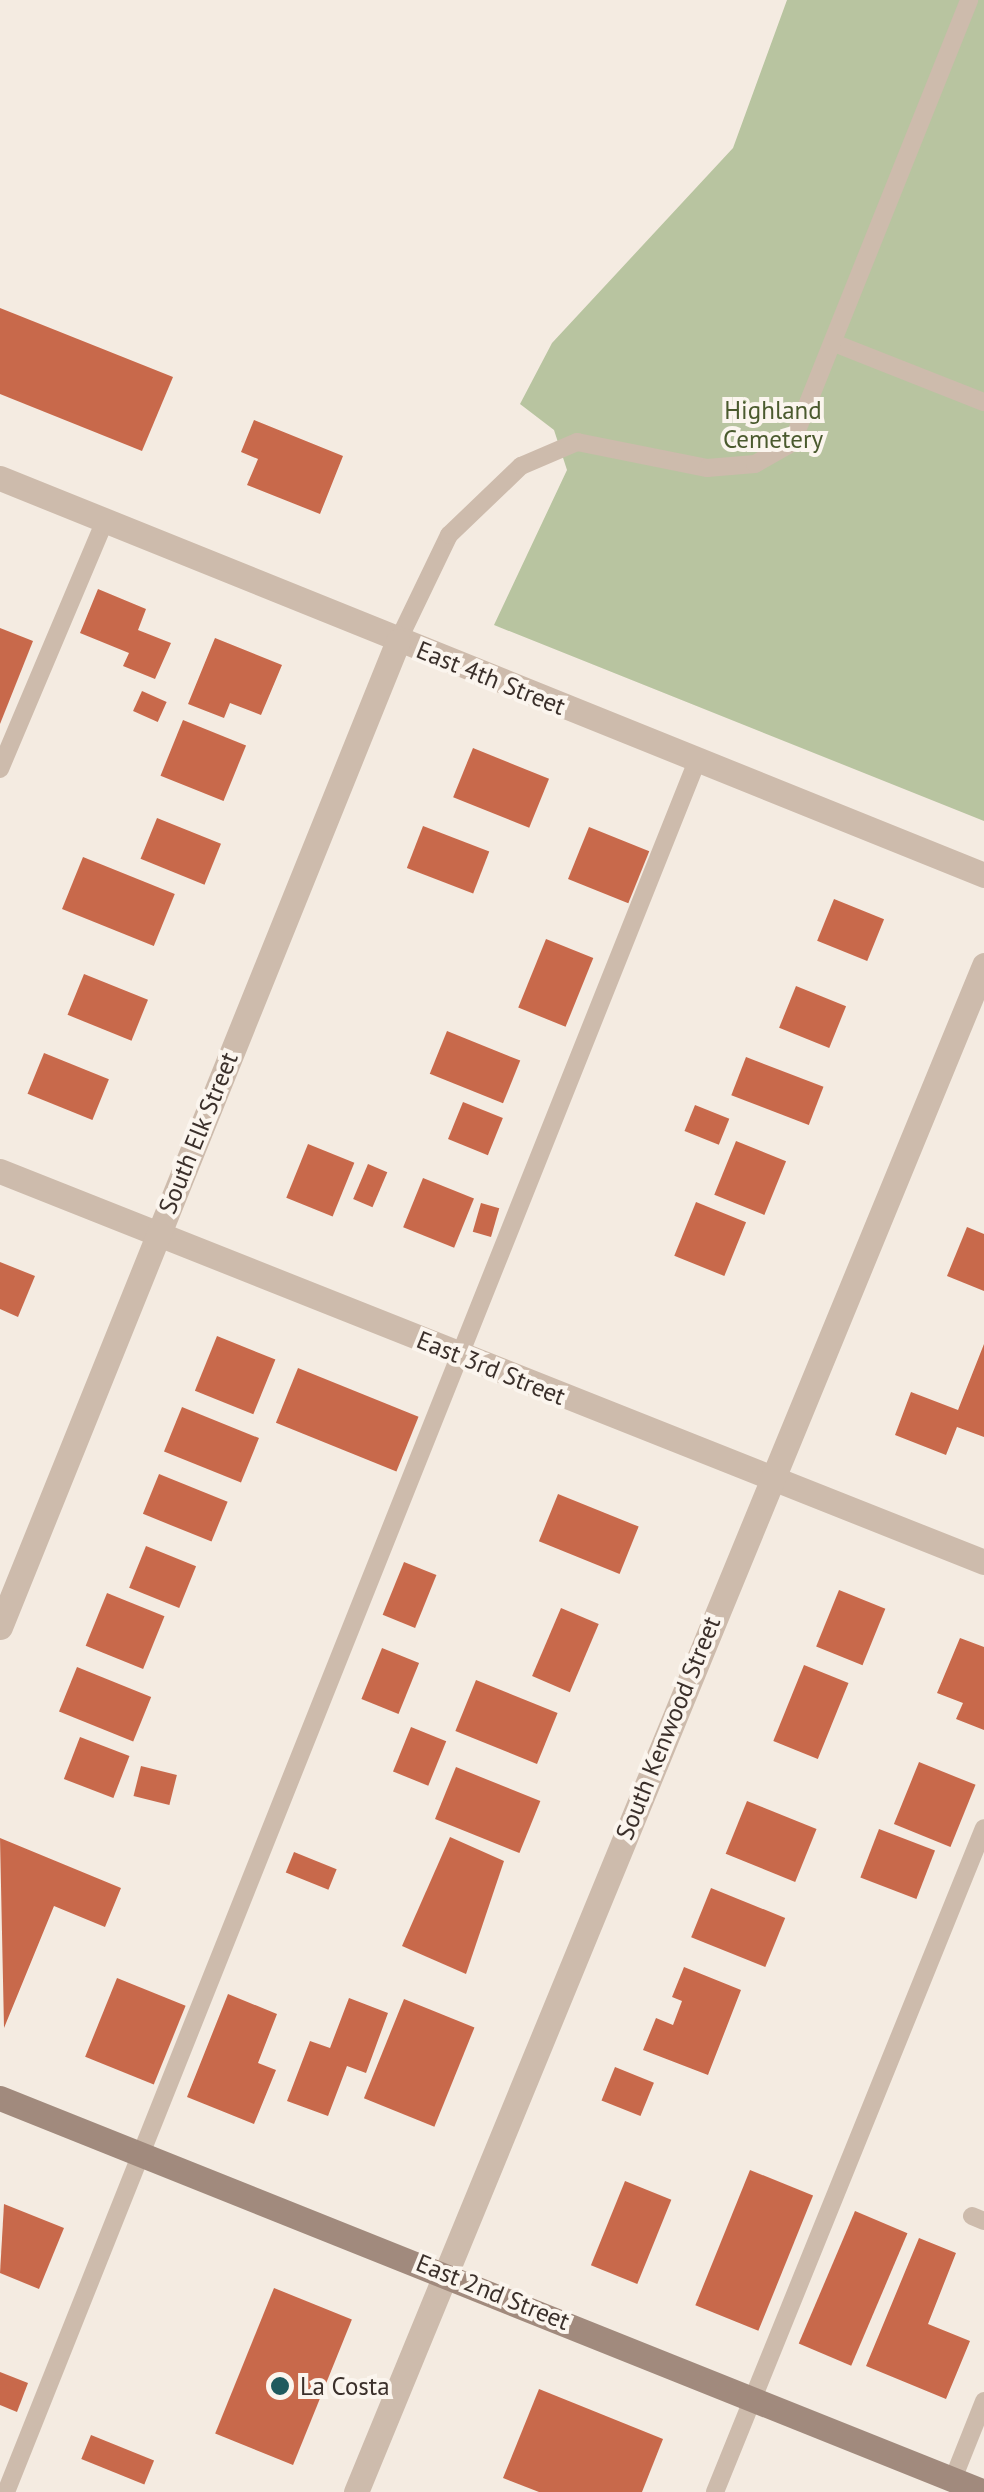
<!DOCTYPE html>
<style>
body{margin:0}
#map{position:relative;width:984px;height:2492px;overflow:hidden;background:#f4ebe1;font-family:"PT Sans",sans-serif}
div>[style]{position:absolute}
.green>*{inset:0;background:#b8c4a0}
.building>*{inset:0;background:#c8694b;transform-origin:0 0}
.lane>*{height:18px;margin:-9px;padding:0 9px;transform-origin:9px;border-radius:9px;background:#cdbbac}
.street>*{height:25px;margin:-12.5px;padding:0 12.5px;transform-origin:12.5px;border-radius:12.5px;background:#cdbbac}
.secondary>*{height:25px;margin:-12.5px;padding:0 12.5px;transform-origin:12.5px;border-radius:12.5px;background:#a18a7d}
.dots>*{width:28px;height:28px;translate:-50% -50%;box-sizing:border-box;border:5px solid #fbf5ee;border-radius:50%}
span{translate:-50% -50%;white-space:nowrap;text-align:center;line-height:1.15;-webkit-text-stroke:8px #fbf5ee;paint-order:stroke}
.park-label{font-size:25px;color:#4a5a2e}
.street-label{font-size:25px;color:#3b302b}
.poi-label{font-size:25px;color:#3b302b}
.left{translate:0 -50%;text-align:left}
</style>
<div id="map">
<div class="green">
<div style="clip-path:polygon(787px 0,984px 0,984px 821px,494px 625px,567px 470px,554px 430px,520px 404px,552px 343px,733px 148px)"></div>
</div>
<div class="building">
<div style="clip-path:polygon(0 308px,173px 377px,142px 451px,0 394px)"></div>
<div style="clip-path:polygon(254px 420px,343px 456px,320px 514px,247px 485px,258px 459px,241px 452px)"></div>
<div style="clip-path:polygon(98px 589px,146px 609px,138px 630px,171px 643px,155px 679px,123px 666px,129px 653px,80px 633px)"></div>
<div style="clip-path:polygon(0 628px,33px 641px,0 724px)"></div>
<div style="clip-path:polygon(215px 638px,282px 665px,261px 715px,230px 703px,224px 718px,188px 704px)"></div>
<div style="left:142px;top:691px;width:27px;height:22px;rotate:24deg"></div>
<div style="left:183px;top:720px;width:68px;height:60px;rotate:22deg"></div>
<div style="left:473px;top:748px;width:82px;height:53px;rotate:22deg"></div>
<div style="left:157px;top:818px;width:69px;height:44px;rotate:22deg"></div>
<div style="left:423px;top:826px;width:71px;height:45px;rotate:21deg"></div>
<div style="left:589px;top:827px;width:65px;height:56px;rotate:22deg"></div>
<div style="left:83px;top:857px;width:99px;height:56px;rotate:22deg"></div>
<div style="left:834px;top:899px;width:54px;height:45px;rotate:22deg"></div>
<div style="left:546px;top:939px;width:51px;height:74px;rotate:22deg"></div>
<div style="left:84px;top:974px;width:69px;height:44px;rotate:22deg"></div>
<div style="left:796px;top:986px;width:54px;height:45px;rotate:22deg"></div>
<div style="left:447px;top:1031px;width:79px;height:46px;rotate:22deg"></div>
<div style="left:44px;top:1053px;width:70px;height:44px;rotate:22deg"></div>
<div style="left:746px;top:1057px;width:83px;height:41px;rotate:21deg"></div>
<div style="left:463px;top:1102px;width:43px;height:40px;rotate:22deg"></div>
<div style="left:695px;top:1105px;width:37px;height:28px;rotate:22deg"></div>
<div style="left:736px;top:1141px;width:54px;height:58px;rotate:22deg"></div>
<div style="left:308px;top:1144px;width:50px;height:58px;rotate:22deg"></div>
<div style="left:368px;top:1164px;width:21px;height:38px;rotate:23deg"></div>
<div style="left:423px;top:1178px;width:55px;height:53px;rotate:22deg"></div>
<div style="left:696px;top:1202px;width:54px;height:58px;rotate:22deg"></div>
<div style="left:481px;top:1203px;width:19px;height:30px;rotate:16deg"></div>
<div style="clip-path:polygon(967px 1227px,984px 1234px,984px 1291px,947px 1276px)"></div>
<div style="clip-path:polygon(0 1262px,35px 1276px,18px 1317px,0 1309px)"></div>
<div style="left:217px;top:1336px;width:63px;height:59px;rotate:22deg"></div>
<div style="clip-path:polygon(984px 1344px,984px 1437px,957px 1427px,946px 1455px,895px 1435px,911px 1392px,958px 1410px)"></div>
<div style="left:298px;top:1368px;width:130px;height:59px;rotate:22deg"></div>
<div style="left:182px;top:1407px;width:83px;height:48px;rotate:22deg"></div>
<div style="left:159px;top:1474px;width:74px;height:43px;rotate:22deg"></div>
<div style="left:558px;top:1494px;width:87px;height:51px;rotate:22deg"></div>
<div style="left:146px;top:1546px;width:54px;height:45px;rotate:22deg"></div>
<div style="left:404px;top:1562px;width:35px;height:57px;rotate:22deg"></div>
<div style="left:839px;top:1590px;width:50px;height:61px;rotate:22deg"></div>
<div style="left:107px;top:1593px;width:62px;height:57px;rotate:22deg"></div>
<div style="left:561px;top:1608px;width:41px;height:74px;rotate:23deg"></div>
<div style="clip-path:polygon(960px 1638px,984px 1647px,984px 1730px,956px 1719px,963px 1703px,937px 1693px)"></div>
<div style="left:382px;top:1648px;width:40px;height:55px;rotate:22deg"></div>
<div style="left:804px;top:1665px;width:48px;height:82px;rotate:22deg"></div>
<div style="left:77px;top:1667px;width:80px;height:48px;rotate:22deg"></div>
<div style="left:476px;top:1680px;width:88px;height:55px;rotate:22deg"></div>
<div style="left:411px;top:1727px;width:38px;height:48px;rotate:22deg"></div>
<div style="left:80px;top:1737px;width:53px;height:45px;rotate:21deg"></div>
<div style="left:919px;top:1762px;width:61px;height:67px;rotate:22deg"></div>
<div style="left:141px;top:1766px;width:37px;height:31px;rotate:14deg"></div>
<div style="left:456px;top:1767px;width:91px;height:56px;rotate:22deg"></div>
<div style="left:747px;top:1801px;width:75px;height:57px;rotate:22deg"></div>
<div style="left:879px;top:1829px;width:60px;height:52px;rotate:21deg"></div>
<div style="clip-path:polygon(450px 1837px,504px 1861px,466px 1974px,402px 1946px)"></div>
<div style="clip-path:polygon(0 1838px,121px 1888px,105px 1927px,54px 1906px,4px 2028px)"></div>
<div style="left:294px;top:1852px;width:46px;height:22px;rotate:22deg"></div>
<div style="left:711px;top:1888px;width:80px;height:53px;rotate:22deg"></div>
<div style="clip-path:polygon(684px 1967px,741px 1990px,708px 2075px,643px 2050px,656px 2018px,673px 2025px,682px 2001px,672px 1997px)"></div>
<div style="left:117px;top:1978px;width:74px;height:85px;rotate:22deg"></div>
<div style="clip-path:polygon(228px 1994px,277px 2014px,258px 2063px,276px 2070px,254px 2124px,187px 2097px)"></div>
<div style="clip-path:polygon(349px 1998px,388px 2013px,366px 2073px,347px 2066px,328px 2116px,287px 2101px,310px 2041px,330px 2048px)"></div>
<div style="left:404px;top:1999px;width:76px;height:107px;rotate:22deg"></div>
<div style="left:615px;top:2067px;width:42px;height:36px;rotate:22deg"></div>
<div style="left:750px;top:2170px;width:68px;height:146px;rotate:22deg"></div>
<div style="left:625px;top:2181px;width:50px;height:91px;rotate:22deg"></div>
<div style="clip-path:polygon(4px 2204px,64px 2228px,39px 2289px,0 2273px)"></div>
<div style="left:855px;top:2211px;width:57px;height:144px;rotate:23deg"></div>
<div style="clip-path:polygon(919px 2238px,956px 2253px,928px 2324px,970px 2341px,946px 2399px,866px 2366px)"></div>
<div style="left:274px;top:2288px;width:84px;height:157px;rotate:22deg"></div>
<div style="clip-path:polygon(0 2372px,28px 2383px,17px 2412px,0 2405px)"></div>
<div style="clip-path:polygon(539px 2389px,663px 2439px,642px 2492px,539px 2492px,503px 2478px)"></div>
<div style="left:91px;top:2435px;width:68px;height:26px;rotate:22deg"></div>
</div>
<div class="lane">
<div style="left:834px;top:343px;width:161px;rotate:21.5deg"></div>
<div style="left:398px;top:641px;width:118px;rotate:-64.3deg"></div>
<div style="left:449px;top:535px;width:100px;rotate:-43.8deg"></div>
<div style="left:521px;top:466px;width:61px;rotate:-23.2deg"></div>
<div style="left:577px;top:442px;width:133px;rotate:11.3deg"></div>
<div style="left:707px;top:468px;width:48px;rotate:-4.8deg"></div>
<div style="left:755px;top:464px;width:43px;rotate:-29.6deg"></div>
<div style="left:792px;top:443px;width:477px;rotate:-68.2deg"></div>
<div style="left:0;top:769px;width:269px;rotate:-67.1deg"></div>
<div style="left:972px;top:2216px;width:13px;rotate:23deg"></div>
<div style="left:953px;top:2479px;width:84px;rotate:-68.3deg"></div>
<div style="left:6px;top:2492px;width:1864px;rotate:-68.24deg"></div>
<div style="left:715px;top:2492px;width:716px;rotate:-67.95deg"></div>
</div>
<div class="street">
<div style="left:0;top:478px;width:1061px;rotate:21.97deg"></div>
<div style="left:0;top:1171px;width:1059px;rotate:21.67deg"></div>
<div style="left:0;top:1627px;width:1063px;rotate:-68.02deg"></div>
<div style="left:356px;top:2492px;width:1651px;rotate:-67.64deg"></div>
</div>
<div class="secondary">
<div style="left:0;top:2098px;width:1060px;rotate:21.82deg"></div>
</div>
<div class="dots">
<div style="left:280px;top:2386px;background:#1f5a5e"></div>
</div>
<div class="park-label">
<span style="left:773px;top:425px">Highland<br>Cemetery</span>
</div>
<div class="street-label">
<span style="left:491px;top:678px;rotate:22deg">East 4th Street</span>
<span style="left:198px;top:1133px;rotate:-68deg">South Elk Street</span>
<span style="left:491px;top:1368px;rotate:22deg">East 3rd Street</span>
<span style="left:668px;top:1728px;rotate:-68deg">South Kenwood Street</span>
<span style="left:493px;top:2292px;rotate:22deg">East 2nd Street</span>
</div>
<div class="poi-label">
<span class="left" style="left:300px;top:2386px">La Costa</span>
</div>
</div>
